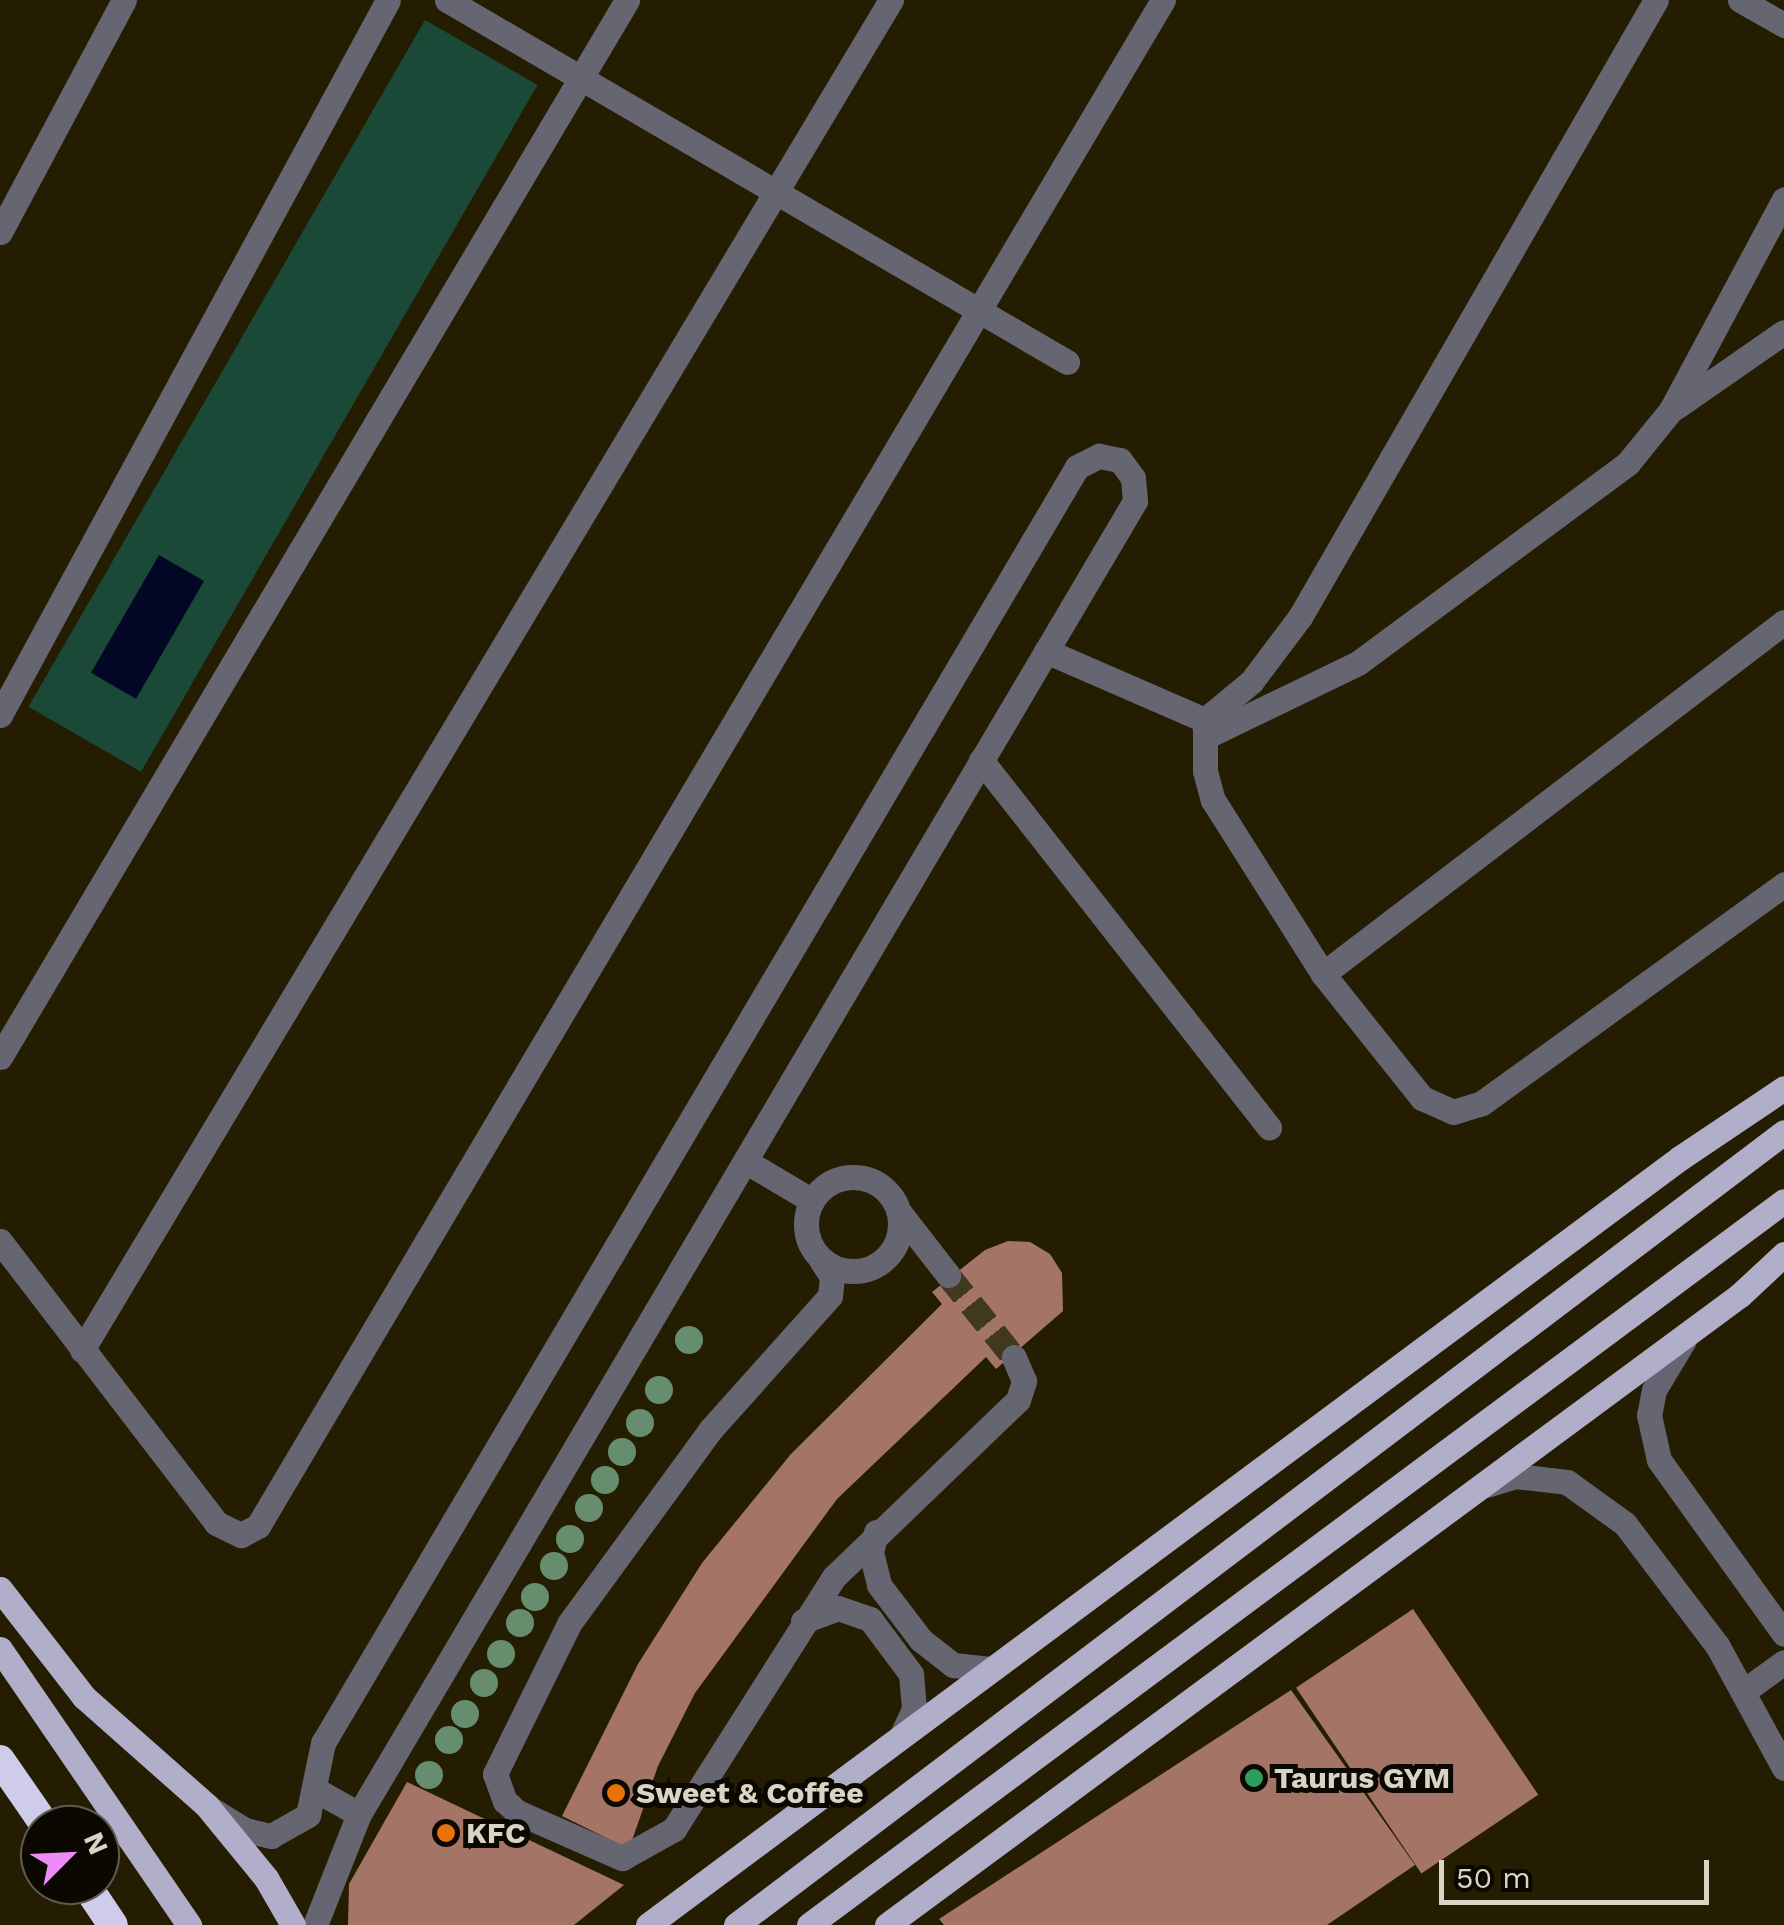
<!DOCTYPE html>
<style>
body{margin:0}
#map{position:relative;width:1784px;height:1925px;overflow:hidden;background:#251d02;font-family:"Work Sans",sans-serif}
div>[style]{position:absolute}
.green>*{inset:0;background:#1a4937;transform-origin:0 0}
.water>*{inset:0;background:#010724;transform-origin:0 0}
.building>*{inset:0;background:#a47567;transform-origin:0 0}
.minor-tunnel>*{height:25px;margin-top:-12.5px;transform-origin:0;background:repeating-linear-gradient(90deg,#40381f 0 25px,transparent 0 37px)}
.minor>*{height:25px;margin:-12.5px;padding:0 12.5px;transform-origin:12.5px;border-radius:12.5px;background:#666572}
.minor>.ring{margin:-12.5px;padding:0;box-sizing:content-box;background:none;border:25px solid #666572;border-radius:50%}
.major>*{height:25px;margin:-12.5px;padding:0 12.5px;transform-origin:12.5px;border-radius:12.5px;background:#b1aec9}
.highway>*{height:30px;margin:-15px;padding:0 15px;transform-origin:15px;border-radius:15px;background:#cecbeb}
.trees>*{width:28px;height:28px;margin:-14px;border-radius:50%;background:#668e6e}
.dots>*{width:28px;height:28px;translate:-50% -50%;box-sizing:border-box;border:5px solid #0b0801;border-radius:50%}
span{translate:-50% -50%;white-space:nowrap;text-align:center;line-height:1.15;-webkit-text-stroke:10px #0b0801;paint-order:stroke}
.poi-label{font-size:30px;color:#d9d4c4;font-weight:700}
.left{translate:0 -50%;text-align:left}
.north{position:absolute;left:20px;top:1805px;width:100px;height:100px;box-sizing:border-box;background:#0b0801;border:2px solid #5d5a4f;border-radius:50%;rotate:66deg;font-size:28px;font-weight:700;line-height:40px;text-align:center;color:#d9d4c4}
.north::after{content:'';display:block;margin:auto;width:35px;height:45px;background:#ef8bf6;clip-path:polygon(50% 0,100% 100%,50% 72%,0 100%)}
.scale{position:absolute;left:1439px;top:1860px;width:270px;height:45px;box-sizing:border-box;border:5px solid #d9d4c4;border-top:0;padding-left:12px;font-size:30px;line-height:35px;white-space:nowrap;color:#d9d4c4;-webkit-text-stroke:8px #0b0801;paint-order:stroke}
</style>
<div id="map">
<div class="green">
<div style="left:425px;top:20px;width:130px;height:793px;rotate:30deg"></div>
</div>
<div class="water">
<div style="left:159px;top:555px;width:52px;height:136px;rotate:30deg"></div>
</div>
<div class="building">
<div style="clip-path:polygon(1008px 1241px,1030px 1242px,1050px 1254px,1062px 1273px,1063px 1311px,996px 1369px,986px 1357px,837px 1499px,695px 1693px,658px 1766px,629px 1849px,562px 1816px,638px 1664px,702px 1563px,791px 1454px,942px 1304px,932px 1292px,985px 1250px)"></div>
<div style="left:1413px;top:1609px;width:224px;height:141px;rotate:56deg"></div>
<div style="clip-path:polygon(1291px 1690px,1415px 1865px,1327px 1925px,944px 1925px,939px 1919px)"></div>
<div style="clip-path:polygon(407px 1782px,624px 1885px,574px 1925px,348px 1925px,349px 1884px)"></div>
</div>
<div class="minor-tunnel">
<div style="left:948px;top:1275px;width:105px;rotate:51.2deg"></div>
</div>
<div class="minor">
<div style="left:447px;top:0;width:718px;rotate:30.28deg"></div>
<div style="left:1740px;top:0;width:51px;rotate:29.6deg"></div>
<div style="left:0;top:232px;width:263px;rotate:-61.9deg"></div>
<div style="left:1676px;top:407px;width:131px;rotate:-34.8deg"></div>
<div style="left:1046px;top:651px;width:173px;rotate:23.5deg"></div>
<div style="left:1205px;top:720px;width:51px;rotate:90deg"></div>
<div style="left:1205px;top:771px;width:30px;rotate:75deg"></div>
<div style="left:1213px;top:800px;width:206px;rotate:57.7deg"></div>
<div style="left:1323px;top:974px;width:159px;rotate:51.4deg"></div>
<div style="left:1422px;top:1098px;width:34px;rotate:24deg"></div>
<div style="left:1453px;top:1112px;width:30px;rotate:-17deg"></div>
<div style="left:1482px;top:1103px;width:373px;rotate:-35.9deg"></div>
<div style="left:0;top:715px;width:813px;rotate:-61.51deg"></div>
<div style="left:1205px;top:720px;width:60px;rotate:-39.6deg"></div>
<div style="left:1251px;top:682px;width:81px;rotate:-53deg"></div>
<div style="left:1300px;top:617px;width:712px;rotate:-60.02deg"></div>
<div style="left:1205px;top:737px;width:170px;rotate:-25.8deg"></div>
<div style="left:1358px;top:663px;width:336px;rotate:-36.5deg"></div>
<div style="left:1628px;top:463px;width:68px;rotate:-50.9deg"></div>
<div style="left:1671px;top:410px;width:239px;rotate:-61.8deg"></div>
<div style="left:981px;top:760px;width:467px;rotate:51.9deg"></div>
<div style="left:1323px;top:974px;width:580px;rotate:-37.36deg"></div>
<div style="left:0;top:1057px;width:1229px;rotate:-59.32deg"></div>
<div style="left:745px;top:1161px;width:77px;rotate:30.6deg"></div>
<div class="ring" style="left:806px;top:1177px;width:69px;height:69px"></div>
<div style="left:899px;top:1212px;width:80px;rotate:52.1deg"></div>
<div style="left:0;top:1241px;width:355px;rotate:52.5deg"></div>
<div style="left:216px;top:1523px;width:28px;rotate:26deg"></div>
<div style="left:241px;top:1535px;width:19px;rotate:-28deg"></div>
<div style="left:258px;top:1526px;width:1774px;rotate:-59.33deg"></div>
<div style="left:821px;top:1260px;width:20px;rotate:57deg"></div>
<div style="left:832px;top:1277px;width:19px;rotate:96deg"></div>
<div style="left:830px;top:1296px;width:178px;rotate:131.8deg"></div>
<div style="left:711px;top:1429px;width:241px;rotate:126.1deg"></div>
<div style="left:569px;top:1624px;width:167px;rotate:116.3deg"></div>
<div style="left:495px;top:1774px;width:29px;rotate:70deg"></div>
<div style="left:505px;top:1801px;width:16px;rotate:43deg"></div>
<div style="left:517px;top:1812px;width:115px;rotate:23.7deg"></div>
<div style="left:622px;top:1858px;width:60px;rotate:-29.1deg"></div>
<div style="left:674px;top:1829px;width:299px;rotate:-57.6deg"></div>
<div style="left:834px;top:1577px;width:255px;rotate:-43.9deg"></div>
<div style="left:1018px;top:1400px;width:20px;rotate:-72deg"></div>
<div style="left:1024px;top:1381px;width:26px;rotate:-113deg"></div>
<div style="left:1684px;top:1340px;width:58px;rotate:121deg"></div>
<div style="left:1654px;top:1390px;width:25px;rotate:101deg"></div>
<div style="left:1649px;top:1415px;width:46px;rotate:77.5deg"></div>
<div style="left:1659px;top:1460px;width:214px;rotate:54.3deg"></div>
<div style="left:82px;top:1350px;width:1574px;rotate:-59.07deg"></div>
<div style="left:1486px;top:1485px;width:31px;rotate:-17deg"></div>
<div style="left:1516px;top:1476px;width:51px;rotate:6.7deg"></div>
<div style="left:1567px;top:1482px;width:72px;rotate:35.9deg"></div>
<div style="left:1625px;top:1524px;width:152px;rotate:52.8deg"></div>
<div style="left:1717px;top:1645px;width:140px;rotate:61.4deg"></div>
<div style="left:876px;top:1532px;width:21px;rotate:104deg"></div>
<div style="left:871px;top:1552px;width:34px;rotate:76deg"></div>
<div style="left:879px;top:1585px;width:69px;rotate:52.6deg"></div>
<div style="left:921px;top:1640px;width:41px;rotate:38deg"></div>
<div style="left:953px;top:1665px;width:38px;rotate:6deg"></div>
<div style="left:803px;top:1621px;width:37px;rotate:-20deg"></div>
<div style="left:838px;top:1608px;width:34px;rotate:19deg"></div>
<div style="left:870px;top:1619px;width:69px;rotate:53.3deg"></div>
<div style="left:911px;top:1674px;width:35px;rotate:85deg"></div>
<div style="left:914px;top:1709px;width:26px;rotate:115deg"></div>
<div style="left:1744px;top:1691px;width:49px;rotate:-35.9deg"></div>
<div style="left:314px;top:1789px;width:51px;rotate:29.1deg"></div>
<div style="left:211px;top:1809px;width:40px;rotate:32deg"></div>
<div style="left:245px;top:1830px;width:27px;rotate:13deg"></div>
<div style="left:271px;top:1836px;width:43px;rotate:-29.6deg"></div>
<div style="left:308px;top:1815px;width:74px;rotate:-78.2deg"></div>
<div style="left:323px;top:1743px;width:1482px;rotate:-59.42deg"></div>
<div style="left:1077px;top:467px;width:25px;rotate:-27deg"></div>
<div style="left:1099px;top:456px;width:21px;rotate:11deg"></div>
<div style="left:1120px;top:460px;width:22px;rotate:54deg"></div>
<div style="left:1133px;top:478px;width:23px;rotate:85deg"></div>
<div style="left:1135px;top:501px;width:1525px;rotate:120.58deg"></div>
<div style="left:359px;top:1814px;width:119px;rotate:111.6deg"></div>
</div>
<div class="major">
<div style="left:0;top:1589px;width:137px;rotate:52.1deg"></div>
<div style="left:84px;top:1697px;width:164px;rotate:41.5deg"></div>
<div style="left:207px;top:1806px;width:93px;rotate:50.7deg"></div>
<div style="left:266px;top:1878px;width:54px;rotate:60.1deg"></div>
<div style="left:0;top:1649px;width:335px;rotate:55.6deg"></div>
<div style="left:648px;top:1925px;width:1286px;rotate:-36.62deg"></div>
<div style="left:1680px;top:1158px;width:125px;rotate:-33.9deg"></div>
<div style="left:736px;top:1925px;width:1314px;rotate:-37.11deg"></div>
<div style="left:809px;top:1925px;width:1214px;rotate:-36.6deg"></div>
<div style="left:887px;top:1925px;width:1060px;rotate:-36.45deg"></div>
<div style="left:1740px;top:1295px;width:60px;rotate:-43deg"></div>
</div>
<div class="highway">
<div style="left:0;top:1760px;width:79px;rotate:55.3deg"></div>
<div style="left:86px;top:1885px;width:48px;rotate:56deg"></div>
</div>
<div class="trees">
<div style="left:689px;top:1340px"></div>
<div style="left:659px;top:1390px"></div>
<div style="left:640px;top:1423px"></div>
<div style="left:622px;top:1452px"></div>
<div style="left:605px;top:1480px"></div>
<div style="left:589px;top:1508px"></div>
<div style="left:570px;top:1539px"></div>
<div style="left:554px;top:1566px"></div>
<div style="left:535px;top:1597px"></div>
<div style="left:520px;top:1623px"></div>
<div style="left:501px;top:1654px"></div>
<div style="left:484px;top:1683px"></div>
<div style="left:465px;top:1714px"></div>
<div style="left:449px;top:1740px"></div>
<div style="left:429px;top:1775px"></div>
</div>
<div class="dots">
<div style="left:1254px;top:1778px;background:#2e9e5b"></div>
<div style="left:616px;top:1793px;background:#e8710a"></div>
<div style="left:446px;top:1833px;background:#e8710a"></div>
</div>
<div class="poi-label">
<span class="left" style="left:1274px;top:1778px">Taurus GYM</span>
<span class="left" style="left:636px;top:1793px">Sweet &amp; Coffee</span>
<span class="left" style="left:466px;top:1833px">KFC</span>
</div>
<div class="north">N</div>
<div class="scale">50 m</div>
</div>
